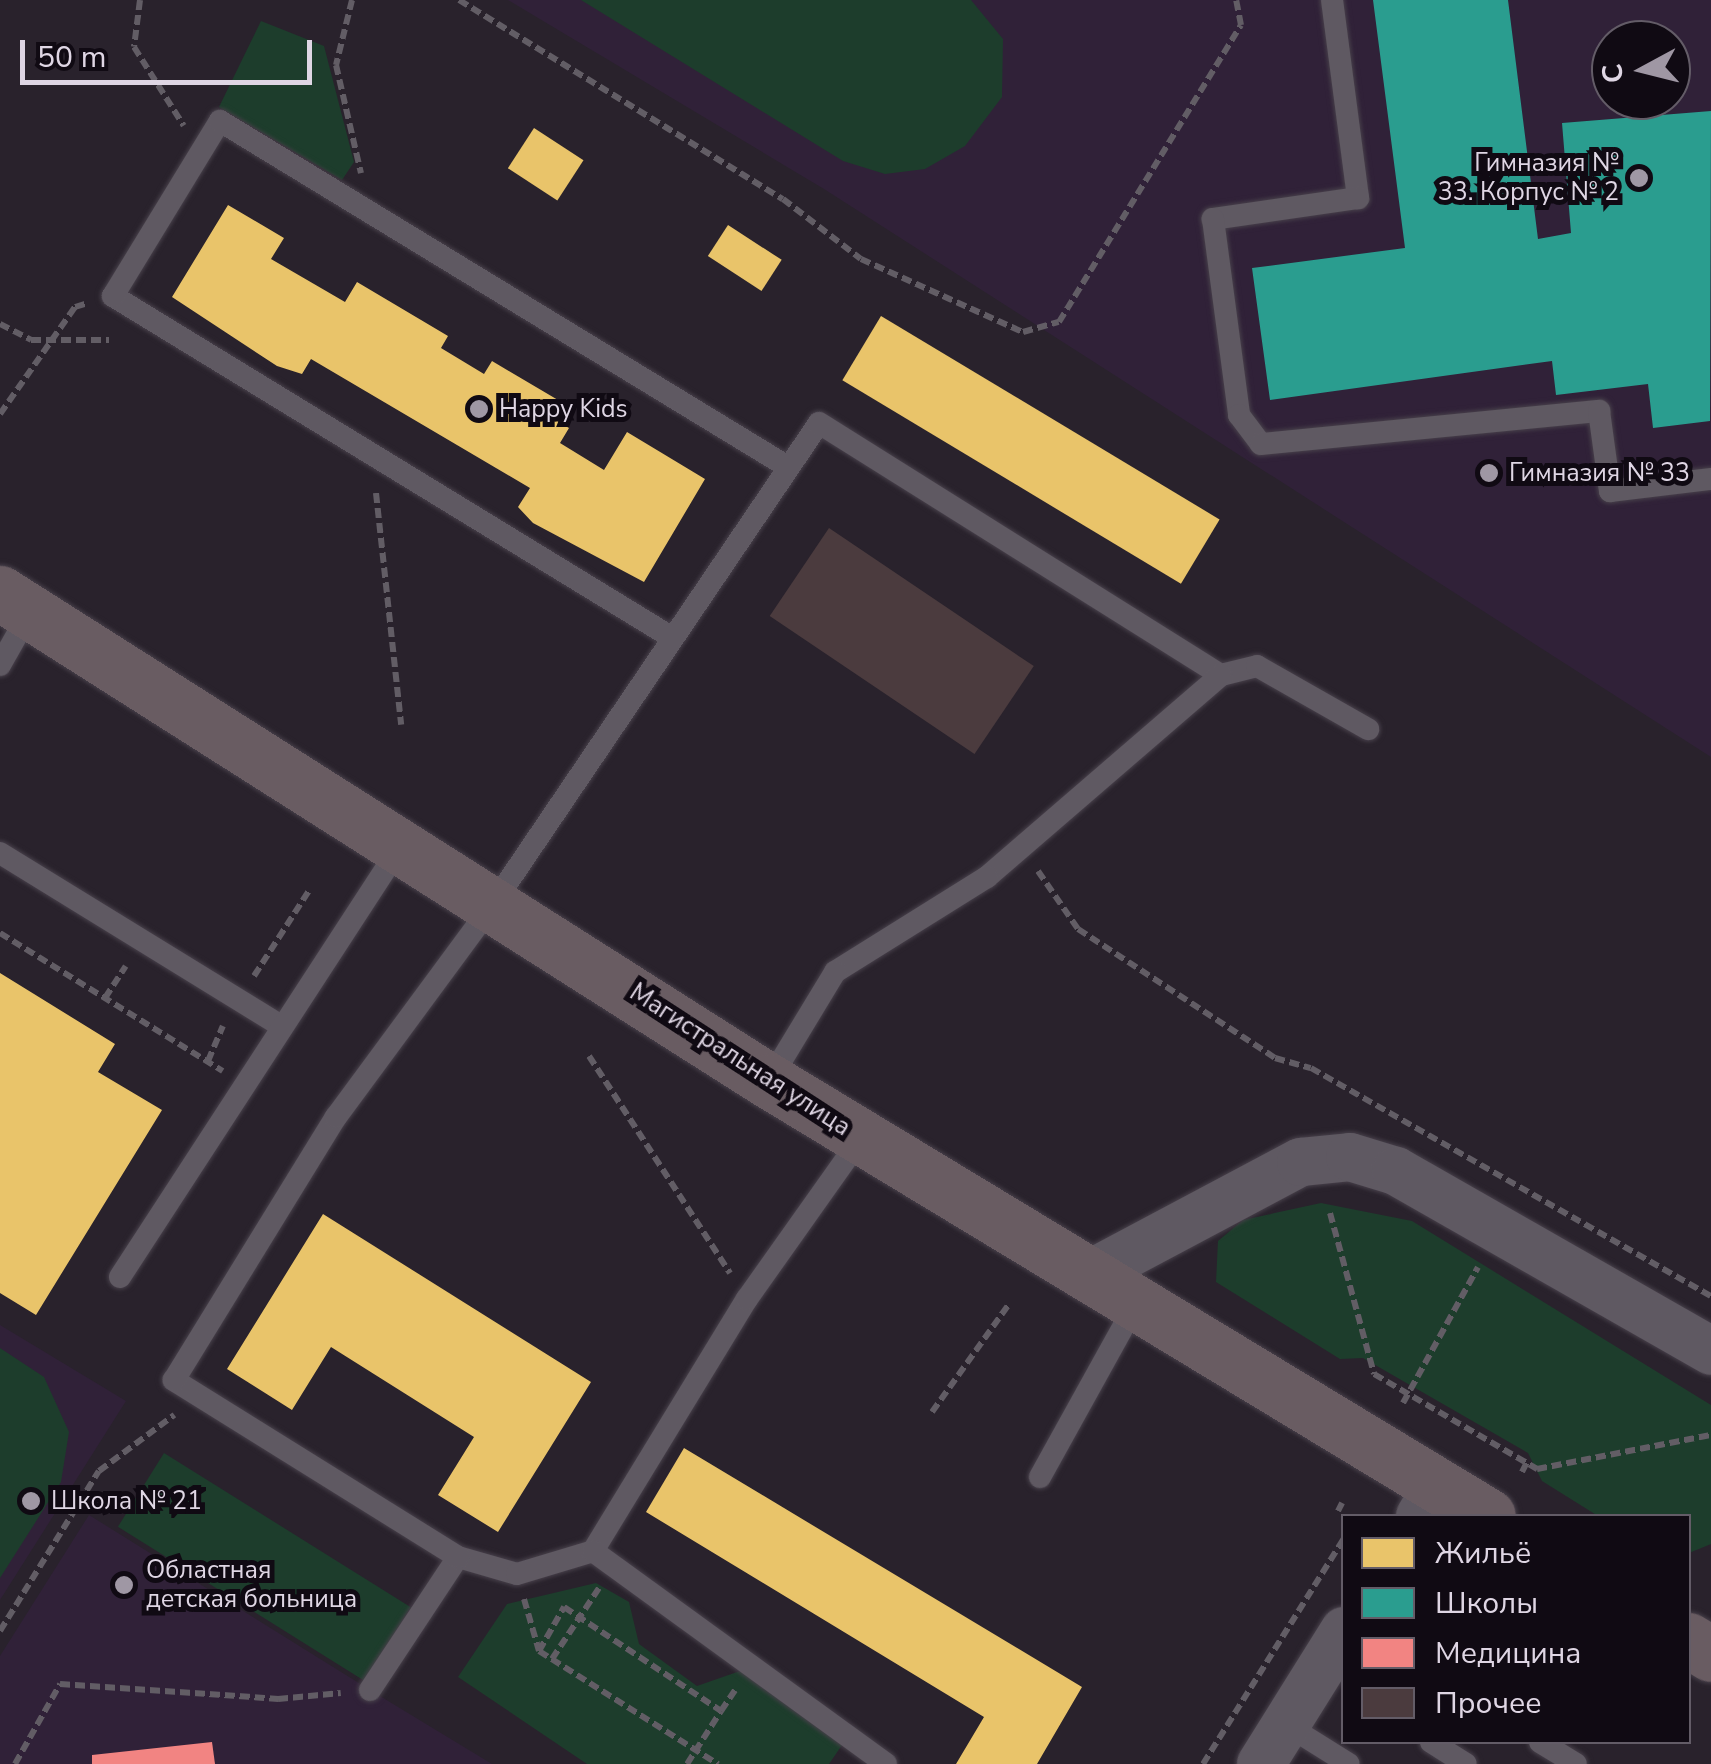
<!DOCTYPE html>
<meta charset="utf-8">
<style>
body{margin:0}
#map{position:relative;width:1711px;height:1764px;overflow:hidden;background:#29222c;font-family:"Nunito Sans",sans-serif}
div>[style]{position:absolute}
.built>*{inset:0;background:#302138}
.green>*{inset:0;background:#1d3d2c;transform-origin:0 0}
.homes>*{inset:0;background:#e9c46a;transform-origin:0 0}
.schools>*{inset:0;background:#2a9d8f}
.health>*{inset:0;background:#f28482}
.building>*{inset:0;background:#4b3b3e;transform-origin:0 0}
.path>*{height:6px;margin-top:-3px;transform-origin:0;background:repeating-linear-gradient(90deg,#625d65 0 10px,transparent 0 15px)}
.roads{filter:drop-shadow(0 0 2px #47404a) drop-shadow(0 0 2px #47404a)}
.service>*{height:22px;margin:-11px;padding:0 11px;transform-origin:11px;border-radius:11px;background:#5f5962}
.minor>*{height:48px;margin:-24px;padding:0 24px;transform-origin:24px;border-radius:24px;background:#5f5962}
.trunk>*{height:55px;margin:-27.5px;padding:0 27.5px;transform-origin:27.5px;border-radius:27.5px;background:#695c62}
.dots>*{width:28px;height:28px;translate:-50% -50%;box-sizing:border-box;border:5px solid #100a13;border-radius:50%}
span{translate:-50% -50%;white-space:nowrap;text-align:center;line-height:1.15;-webkit-text-stroke:10px #100a13;paint-order:stroke}
.poi-label{font-size:25px;color:#dfd6e4}
.right{translate:-100% -50%;text-align:right}
.left{translate:0 -50%;text-align:left}
.street-label{font-size:25px;color:#dfd6e4}
.legend{position:absolute;left:1341px;top:1514px;width:350px;height:230px;box-sizing:border-box;background:#100a13;border:2px solid #635c67;margin:0;padding:12px 18px;list-style:none;font-size:30px;color:#dfd6e4}
.legend li{display:flex;align-items:center;gap:20px;height:50px}
.legend b{width:50px;border:2px solid #635c67}
.north{position:absolute;left:1591px;top:20px;width:100px;height:100px;box-sizing:border-box;background:#100a13;border:2px solid #635c67;border-radius:50%;rotate:263deg;font-size:28px;font-weight:700;line-height:40px;text-align:center;color:#dfd6e4}
.north::after{content:'';display:block;margin:auto;width:35px;height:45px;background:#9f97a4;clip-path:polygon(50% 0,100% 100%,50% 72%,0 100%)}
.scale{position:absolute;left:20px;top:40px;width:292px;height:45px;box-sizing:border-box;border:5px solid #dfd6e4;border-top:0;padding-left:12px;font-size:30px;line-height:35px;white-space:nowrap;color:#dfd6e4;-webkit-text-stroke:8px #100a13;paint-order:stroke}
</style>
<div id="map">
<div class="built">
<div style="clip-path:polygon(evenodd,508px 0,1711px 0,1711px 757px,824px 189px,508px 0,1611px 40px,1671px 40px,1671px 100px,1611px 100px,1611px 40px)"></div>
<div style="clip-path:polygon(0 1325px,126px 1401px,0 1600px)"></div>
<div style="clip-path:polygon(89px 1515px,370px 1690px,492px 1764px,0 1764px,0 1656px)"></div>
</div>
<div class="green">
<div style="clip-path:polygon(581px 0,971px 0,1003px 39px,1002px 97px,965px 146px,925px 169px,885px 174px,843px 161px)"></div>
<div style="clip-path:polygon(261px 21px,324px 46px,354px 162px,342px 180px,219px 107px)"></div>
<div style="clip-path:polygon(1321px 1203px,1412px 1221px,1711px 1405px,1711px 1544px,1689px 1553px,1688px 1516px,1598px 1516px,1542px 1481px,1528px 1453px,1363px 1358px,1340px 1359px,1216px 1282px,1218px 1241px,1243px 1220px)"></div>
<div style="clip-path:polygon(0 1348px,44px 1377px,69px 1432px,61px 1482px,0 1578px)"></div>
<div style="left:164px;top:1453px;width:291px;height:87px;rotate:32deg"></div>
<div style="clip-path:polygon(596px 1583px,629px 1602px,639px 1644px,697px 1686px,740px 1671px,842px 1745px,829px 1764px,587px 1764px,458px 1677px,507px 1604px)"></div>
</div>
<div class="homes">
<div style="left:534px;top:128px;width:59px;height:48px;rotate:33deg"></div>
<div style="clip-path:polygon(228px 205px,284px 238px,271px 259px,345px 302px,357px 282px,448px 336px,441px 348px,484px 374px,492px 361px,558px 400px,548px 416px,569px 428px,560px 443px,604px 470px,627px 432px,705px 479px,644px 582px,533px 523px,518px 507px,530px 488px,311px 359px,302px 374px,277px 366px,172px 297px)"></div>
<div style="left:728px;top:225px;width:64px;height:37px;rotate:33deg"></div>
<div style="left:881px;top:316px;width:395px;height:75px;rotate:31deg"></div>
<div style="clip-path:polygon(0 973px,115px 1044px,98px 1072px,162px 1110px,36px 1315px,0 1293px)"></div>
<div style="clip-path:polygon(323px 1214px,591px 1382px,498px 1532px,438px 1495px,474px 1437px,331px 1347px,292px 1410px,227px 1369px)"></div>
<div style="clip-path:polygon(684px 1448px,1082px 1687px,1037px 1764px,956px 1764px,984px 1717px,646px 1512px)"></div>
</div>
<div class="schools">
<div style="clip-path:polygon(1373px 0,1508px 0,1538px 239px,1571px 233px,1562px 123px,1711px 111px,1710px 421px,1653px 428px,1648px 384px,1556px 395px,1552px 361px,1270px 400px,1252px 268px,1405px 248px)"></div>
</div>
<div class="health">
<div style="clip-path:polygon(212px 1742px,215px 1764px,92px 1764px,92px 1755px)"></div>
</div>
<div class="building">
<div style="left:829px;top:528px;width:247px;height:106px;rotate:34deg"></div>
</div>
<div class="path">
<div style="left:140px;top:0;width:47px;rotate:97.3deg"></div>
<div style="left:134px;top:47px;width:93px;rotate:57.7deg"></div>
<div style="left:352px;top:0;width:67px;rotate:103.8deg"></div>
<div style="left:336px;top:65px;width:111px;rotate:77deg"></div>
<div style="left:459px;top:0;width:380px;rotate:31.6deg"></div>
<div style="left:783px;top:199px;width:98px;rotate:37.6deg"></div>
<div style="left:861px;top:259px;width:178px;rotate:24.3deg"></div>
<div style="left:1023px;top:332px;width:37px;rotate:-16deg"></div>
<div style="left:1059px;top:322px;width:348px;rotate:-58.5deg"></div>
<div style="left:1241px;top:25px;width:25px;rotate:-101deg"></div>
<div style="left:0;top:324px;width:35px;rotate:27deg"></div>
<div style="left:31px;top:340px;width:78px"></div>
<div style="left:0;top:414px;width:131px;rotate:-55deg"></div>
<div style="left:75px;top:307px;width:14px;rotate:-17deg"></div>
<div style="left:376px;top:493px;width:233px;rotate:83.8deg"></div>
<div style="left:1038px;top:871px;width:70px;rotate:55.4deg"></div>
<div style="left:1078px;top:929px;width:235px;rotate:33.2deg"></div>
<div style="left:1275px;top:1058px;width:37px;rotate:16deg"></div>
<div style="left:1311px;top:1068px;width:460px;rotate:29.7deg"></div>
<div style="left:0;top:933px;width:262px;rotate:31.8deg"></div>
<div style="left:254px;top:976px;width:103px;rotate:-57.2deg"></div>
<div style="left:105px;top:998px;width:38px;rotate:-57deg"></div>
<div style="left:589px;top:1056px;width:259px;rotate:57deg"></div>
<div style="left:208px;top:1061px;width:38px;rotate:-67deg"></div>
<div style="left:1330px;top:1213px;width:167px;rotate:74.7deg"></div>
<div style="left:1374px;top:1374px;width:189px;rotate:30.2deg"></div>
<div style="left:1537px;top:1469px;width:177px;rotate:-11.1deg"></div>
<div style="left:1403px;top:1403px;width:155px;rotate:-61.1deg"></div>
<div style="left:932px;top:1412px;width:133px;rotate:-54.5deg"></div>
<div style="left:1522px;top:1472px;width:11px;rotate:-63deg"></div>
<div style="left:1338px;top:1511px;width:9px;rotate:-63deg"></div>
<div style="left:524px;top:1599px;width:54px;rotate:73.9deg"></div>
<div style="left:539px;top:1651px;width:212px;rotate:32.3deg"></div>
<div style="left:0;top:1631px;width:188px;rotate:-58.3deg"></div>
<div style="left:99px;top:1471px;width:94px;rotate:-36.7deg"></div>
<div style="left:539px;top:1651px;width:51px;rotate:-60.4deg"></div>
<div style="left:564px;top:1607px;width:188px;rotate:33.5deg"></div>
<div style="left:721px;top:1711px;width:25px;rotate:-56deg"></div>
<div style="left:552px;top:1659px;width:85px;rotate:-56.5deg"></div>
<div style="left:15px;top:1764px;width:92px;rotate:-60.6deg"></div>
<div style="left:60px;top:1684px;width:219px;rotate:3.9deg"></div>
<div style="left:278px;top:1699px;width:63px;rotate:-5.4deg"></div>
<div style="left:687px;top:1764px;width:63px;rotate:-57.3deg"></div>
<div style="left:1203px;top:1764px;width:266px;rotate:-58deg"></div>
</div>
<div class="roads">
<div class="service">
<div style="left:1332px;top:0;width:200px;rotate:82.5deg"></div>
<div style="left:1358px;top:198px;width:147px;rotate:171.8deg"></div>
<div style="left:1213px;top:219px;width:198px;rotate:82.4deg"></div>
<div style="left:1239px;top:415px;width:36px;rotate:53deg"></div>
<div style="left:1261px;top:444px;width:340px;rotate:-5.6deg"></div>
<div style="left:1599px;top:411px;width:81px;rotate:82.2deg"></div>
<div style="left:1610px;top:491px;width:102px;rotate:-6.8deg"></div>
<div style="left:671px;top:637px;width:654px;rotate:-148.57deg"></div>
<div style="left:113px;top:296px;width:205px;rotate:-58.6deg"></div>
<div style="left:220px;top:121px;width:665px;rotate:31.35deg"></div>
<div style="left:0;top:665px;width:61px;rotate:-60.5deg"></div>
<div style="left:1221px;top:675px;width:37px;rotate:-14deg"></div>
<div style="left:1257px;top:666px;width:128px;rotate:29.6deg"></div>
<div style="left:0;top:853px;width:330px;rotate:31.6deg"></div>
<div style="left:120px;top:1277px;width:513px;rotate:-56.93deg"></div>
<div style="left:1040px;top:1477px;width:200px;rotate:-61deg"></div>
<div style="left:593px;top:1551px;width:295px;rotate:-58.6deg"></div>
<div style="left:747px;top:1299px;width:197px;rotate:-54.7deg"></div>
<div style="left:458px;top:1557px;width:61px;rotate:16.1deg"></div>
<div style="left:517px;top:1574px;width:79px;rotate:-16.8deg"></div>
<div style="left:593px;top:1551px;width:362px;rotate:36deg"></div>
<div style="left:370px;top:1690px;width:159px;rotate:-56.5deg"></div>
<div style="left:458px;top:1557px;width:335px;rotate:-148.1deg"></div>
<div style="left:174px;top:1380px;width:309px;rotate:-58.4deg"></div>
<div style="left:336px;top:1117px;width:268px;rotate:-53.6deg"></div>
<div style="left:495px;top:901px;width:577px;rotate:-55.87deg"></div>
<div style="left:819px;top:423px;width:474px;rotate:32.1deg"></div>
<div style="left:1221px;top:675px;width:309px;rotate:139.2deg"></div>
<div style="left:987px;top:877px;width:179px;rotate:148deg"></div>
<div style="left:835px;top:972px;width:127px;rotate:121.2deg"></div>
<div style="left:1285px;top:1724px;width:75px;rotate:32deg"></div>
<div style="left:1431px;top:1742px;width:41px;rotate:32.2deg"></div>
<div style="left:1540px;top:1742px;width:42px;rotate:31.4deg"></div>
</div>
<div class="minor">
<div style="left:1090px;top:1274px;width:239px;rotate:-28deg"></div>
<div style="left:1301px;top:1162px;width:49px;rotate:-5.8deg"></div>
<div style="left:1350px;top:1157px;width:48px;rotate:16.9deg"></div>
<div style="left:1396px;top:1171px;width:363px;rotate:29.7deg"></div>
<div style="left:1420px;top:1516px;width:35px;rotate:-59deg"></div>
<div style="left:1261px;top:1764px;width:157px;rotate:-58deg"></div>
</div>
<div class="trunk">
<div style="left:0;top:593px;width:911px;rotate:32.4deg"></div>
<div style="left:769px;top:1081px;width:840px;rotate:31.17deg"></div>
<div style="left:1688px;top:1640px;width:27px;rotate:31deg"></div>
</div>
</div>
<div class="dots">
<div style="left:1639px;top:178px;background:#9f97a4"></div>
<div style="left:479px;top:409px;background:#9f97a4"></div>
<div style="left:1489px;top:473px;background:#9f97a4"></div>
<div style="left:31px;top:1501px;background:#9f97a4"></div>
<div style="left:124px;top:1585px;background:#9f97a4"></div>
</div>
<div class="poi-label">
<span class="right" style="left:1619px;top:178px">Гимназия №<br>33. Корпус № 2</span>
<span class="left" style="left:499px;top:409px">Happy Kids</span>
<span class="left" style="left:1509px;top:473px">Гимназия № 33</span>
<span class="left" style="left:51px;top:1501px">Школа № 21</span>
<span class="left" style="left:146px;top:1585px">Областная<br>детская больница</span>
</div>
<div class="street-label">
<span style="left:740px;top:1060px;rotate:33deg">Магистральная улица</span>
</div>
<ul class="legend">
<li><b style="height:28px;background:#e9c46a"></b>Жильё</li>
<li><b style="height:28px;background:#2a9d8f"></b>Школы</li>
<li><b style="height:28px;background:#f28482"></b>Медицина</li>
<li><b style="height:28px;background:#4b3b3e"></b>Прочее</li>
</ul>
<div class="north">С</div>
<div class="scale">50 m</div>
</div>
